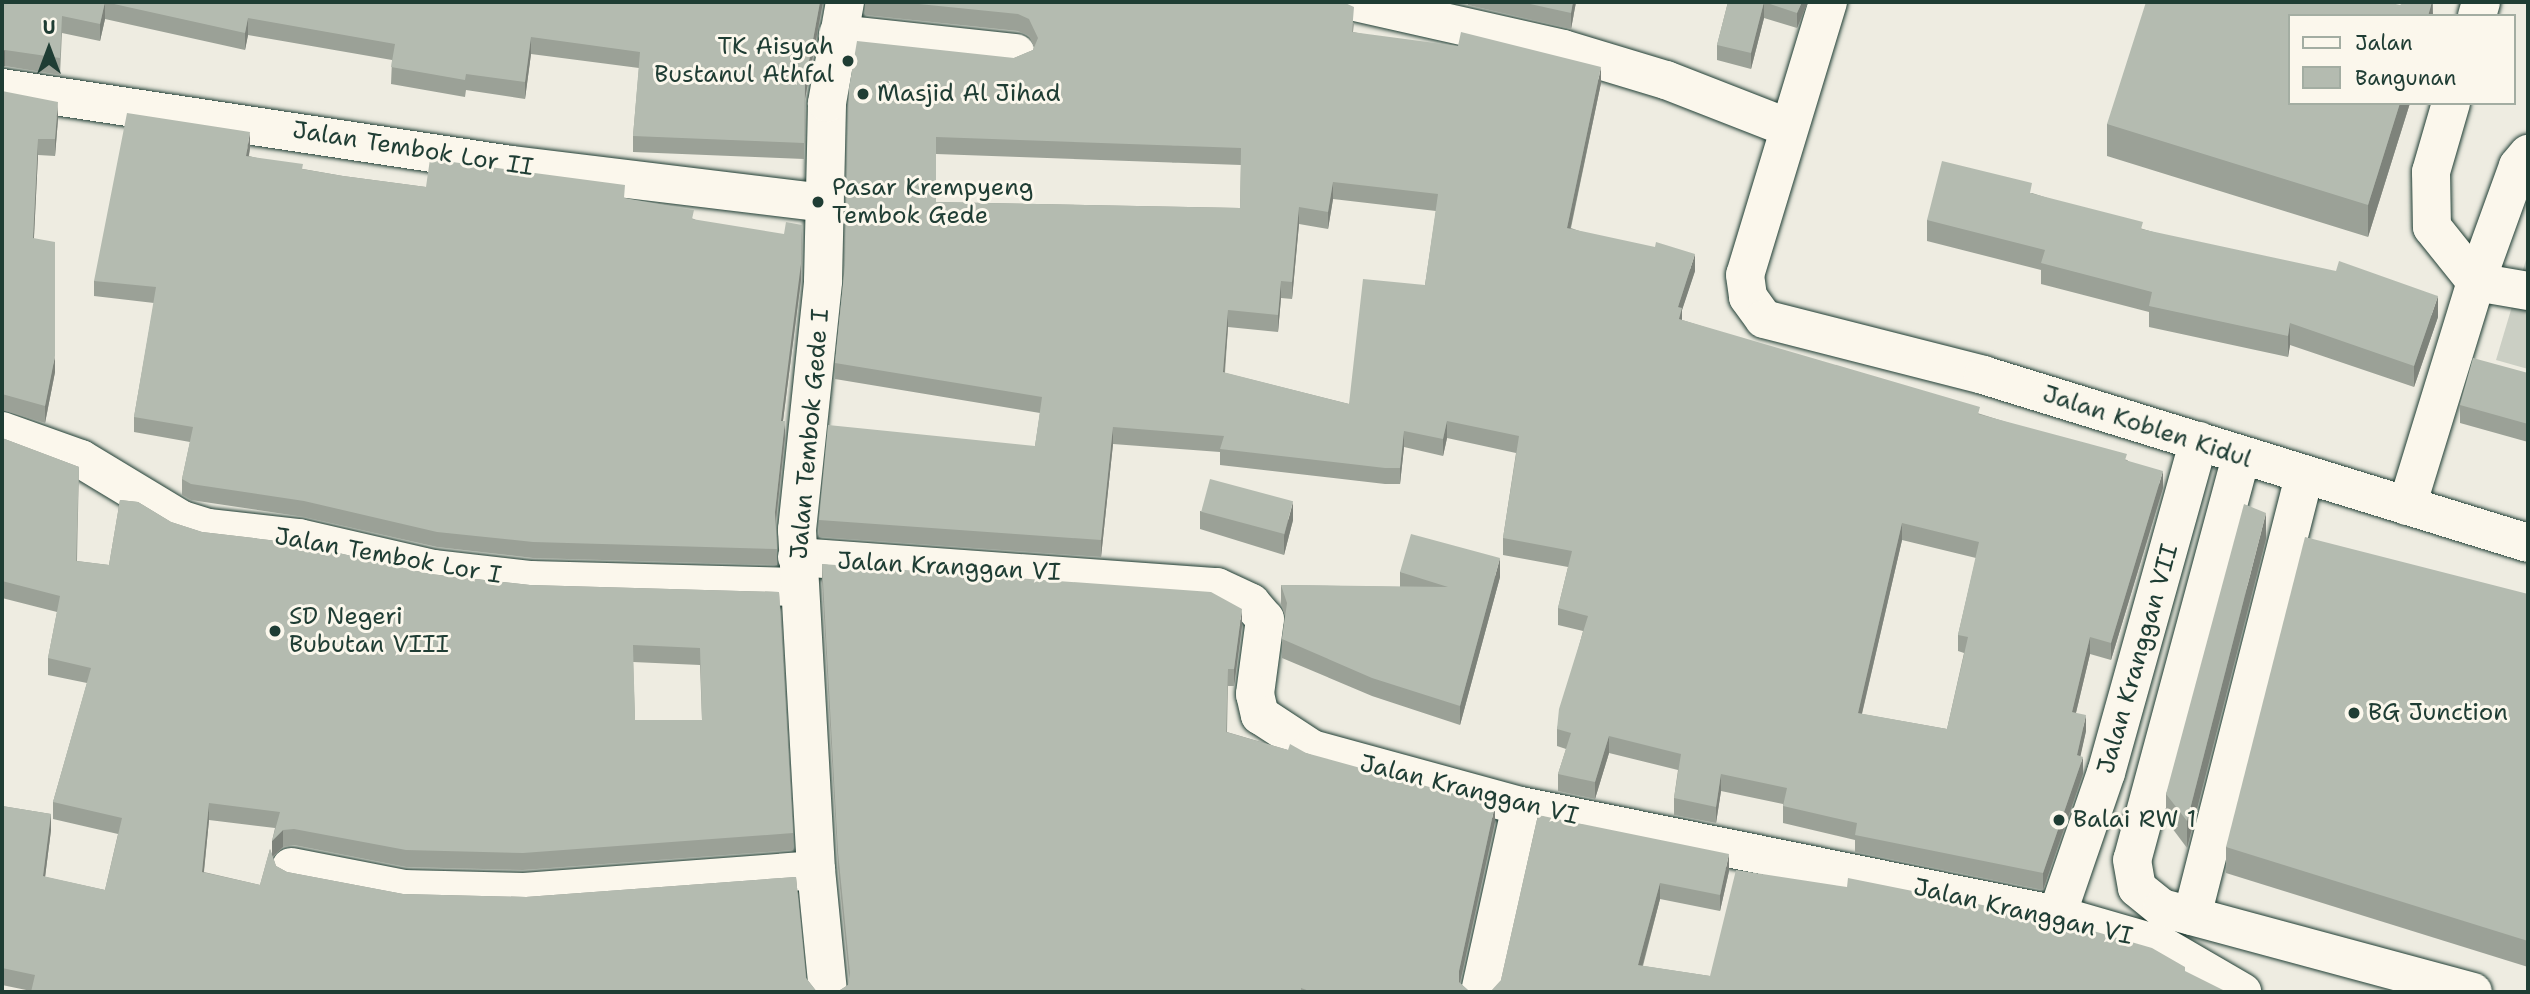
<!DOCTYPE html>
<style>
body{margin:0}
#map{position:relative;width:2530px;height:994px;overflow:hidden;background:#eeece1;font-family:"Shantell Sans",sans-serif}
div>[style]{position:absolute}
.green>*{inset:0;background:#cbcfc4}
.roads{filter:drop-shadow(0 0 2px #1f3d34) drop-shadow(0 0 2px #1f3d34)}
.minor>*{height:38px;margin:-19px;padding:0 19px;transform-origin:19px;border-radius:19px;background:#fbf7ec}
.wall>*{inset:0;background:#9ba197}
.shaded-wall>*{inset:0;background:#7e837b}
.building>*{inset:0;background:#b4bbb0;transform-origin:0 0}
.dots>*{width:19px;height:19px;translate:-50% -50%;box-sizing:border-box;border:4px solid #fbf7ec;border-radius:50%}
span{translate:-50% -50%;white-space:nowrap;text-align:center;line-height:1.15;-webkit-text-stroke:6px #fbf7ec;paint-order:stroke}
.poi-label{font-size:24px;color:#1f3d34}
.right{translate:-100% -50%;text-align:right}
.left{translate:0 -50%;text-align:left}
.street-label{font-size:24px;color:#1f3d34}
.frame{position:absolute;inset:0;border:4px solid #1f3d34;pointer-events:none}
.legend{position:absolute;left:2288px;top:14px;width:228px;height:91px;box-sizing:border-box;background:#fbf7ec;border:2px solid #a3ada2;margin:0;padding:9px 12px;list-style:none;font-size:21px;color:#1f3d34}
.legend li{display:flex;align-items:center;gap:14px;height:35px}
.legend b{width:35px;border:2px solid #a3ada2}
.north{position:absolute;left:14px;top:14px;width:70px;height:70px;-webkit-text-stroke:5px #fbf7ec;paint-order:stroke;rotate:0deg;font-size:19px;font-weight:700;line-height:28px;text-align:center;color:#1f3d34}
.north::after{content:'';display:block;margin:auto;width:24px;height:32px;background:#1f3d34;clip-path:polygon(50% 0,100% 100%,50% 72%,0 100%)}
</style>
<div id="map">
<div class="green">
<div style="clip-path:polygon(2528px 253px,2528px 369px,2496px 360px)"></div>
</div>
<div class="roads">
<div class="minor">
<div style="left:1355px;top:2px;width:213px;rotate:12.7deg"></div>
<div style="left:1563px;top:49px;width:108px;rotate:16.8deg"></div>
<div style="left:1666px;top:80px;width:132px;rotate:21.3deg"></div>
<div style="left:1828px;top:2px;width:285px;rotate:106.9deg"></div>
<div style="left:1745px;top:275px;width:22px;rotate:82deg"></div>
<div style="left:1748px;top:297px;width:27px;rotate:54deg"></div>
<div style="left:1764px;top:319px;width:226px;rotate:14.3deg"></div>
<div style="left:1983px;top:375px;width:570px;rotate:17.13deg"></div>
<div style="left:2477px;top:16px;width:15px;rotate:-74deg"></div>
<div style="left:838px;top:34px;width:179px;rotate:6.1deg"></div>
<div style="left:2px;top:88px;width:515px;rotate:8.6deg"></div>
<div style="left:511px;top:165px;width:316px;rotate:6.9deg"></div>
<div style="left:2451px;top:103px;width:72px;rotate:106.2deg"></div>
<div style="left:2431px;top:172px;width:55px;rotate:89deg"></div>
<div style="left:2432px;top:227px;width:70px;rotate:51.3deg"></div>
<div style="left:2476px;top:282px;width:53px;rotate:9.8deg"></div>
<div style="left:2px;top:431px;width:84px;rotate:19.5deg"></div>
<div style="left:81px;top:459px;width:118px;rotate:31.1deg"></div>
<div style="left:182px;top:520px;width:27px;rotate:17deg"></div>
<div style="left:208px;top:528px;width:92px;rotate:6.3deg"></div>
<div style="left:299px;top:538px;width:138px;rotate:13deg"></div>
<div style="left:433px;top:569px;width:99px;rotate:6.4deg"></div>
<div style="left:531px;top:580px;width:266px;rotate:1.5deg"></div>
<div style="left:2241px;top:457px;width:417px;rotate:105.1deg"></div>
<div style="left:2132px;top:860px;width:28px;rotate:80deg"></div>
<div style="left:2137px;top:888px;width:32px;rotate:39deg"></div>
<div style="left:2162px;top:908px;width:322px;rotate:15.1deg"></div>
<div style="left:2407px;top:506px;width:234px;rotate:-72.9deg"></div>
<div style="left:2476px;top:282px;width:123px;rotate:-70.1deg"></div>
<div style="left:2518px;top:166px;width:16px;rotate:-50deg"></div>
<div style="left:797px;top:557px;width:421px;rotate:4.1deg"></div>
<div style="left:1217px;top:587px;width:38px;rotate:25deg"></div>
<div style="left:1251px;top:603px;width:21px;rotate:49deg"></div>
<div style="left:1265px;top:619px;width:76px;rotate:97.6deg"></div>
<div style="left:1255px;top:694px;width:22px;rotate:77deg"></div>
<div style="left:1260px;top:715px;width:62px;rotate:33.2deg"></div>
<div style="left:1312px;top:749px;width:217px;rotate:15.3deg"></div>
<div style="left:1521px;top:806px;width:547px;rotate:11.49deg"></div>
<div style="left:2057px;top:915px;width:108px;rotate:16.1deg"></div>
<div style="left:2161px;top:945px;width:94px;rotate:30.1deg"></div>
<div style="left:291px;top:867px;width:115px;rotate:11deg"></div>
<div style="left:404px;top:889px;width:120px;rotate:1.4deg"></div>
<div style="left:524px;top:892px;width:293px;rotate:-4.3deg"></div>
<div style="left:2057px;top:915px;width:150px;rotate:-71deg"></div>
<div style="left:2106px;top:773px;width:345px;rotate:-74.4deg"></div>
<div style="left:2192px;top:916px;width:452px;rotate:-75.7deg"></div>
<div style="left:828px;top:992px;width:123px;rotate:-95.6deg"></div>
<div style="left:816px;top:870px;width:341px;rotate:-93.2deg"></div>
<div style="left:797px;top:530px;width:250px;rotate:-84deg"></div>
<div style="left:823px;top:281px;width:178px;rotate:-88.7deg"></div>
<div style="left:827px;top:103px;width:103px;rotate:-79.9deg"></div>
<div style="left:1480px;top:992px;width:190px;rotate:-77.6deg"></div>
</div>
</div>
<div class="wall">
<div style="clip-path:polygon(2px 2px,823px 2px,805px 99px,804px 159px,633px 152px,633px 136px,639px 68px,531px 54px,525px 99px,466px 90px,465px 97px,391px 84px,392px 60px,248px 35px,245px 50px,105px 19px,100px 41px,62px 33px,60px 75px,5px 66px)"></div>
<div style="clip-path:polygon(evenodd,865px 2px,1343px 2px,1354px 24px,1353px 32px,1601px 83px,1571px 228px,1695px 271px,1682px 310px,1682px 320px,2127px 460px,2163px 488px,2111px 660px,2090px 654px,2076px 713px,2086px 731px,2080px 756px,2083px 774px,2043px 890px,1855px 852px,1855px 840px,1783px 823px,1783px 804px,1721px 791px,1716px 823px,1674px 815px,1674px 798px,1678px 770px,1609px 753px,1595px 799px,1558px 791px,1558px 774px,1566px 749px,1557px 746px,1557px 729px,1583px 631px,1558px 625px,1558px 608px,1568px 567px,1503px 555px,1503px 538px,1516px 453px,1447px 438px,1443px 456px,1404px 447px,1400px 484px,1385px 484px,1220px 465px,1220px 452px,1113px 444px,1101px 557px,819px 537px,819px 520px,1035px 446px,1040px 413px,835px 379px,835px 363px,845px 265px,849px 88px,1014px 58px,1033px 50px,1034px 47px,1029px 36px,1018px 31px,865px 15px,865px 2px,936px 154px,1241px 165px,1240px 208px,936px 202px,936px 154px,865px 2px,1333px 199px,1436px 211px,1425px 285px,1349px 404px,1225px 373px,1228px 327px,1278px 332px,1281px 298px,1292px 299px,1299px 224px,1328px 229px,1333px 199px,865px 2px,1902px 540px,1976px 558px,1958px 635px,1958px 651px,1964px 653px,1947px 729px,1862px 714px,1902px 540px)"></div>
<div style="clip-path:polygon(1468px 2px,1576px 2px,1571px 29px,1468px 5px)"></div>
<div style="clip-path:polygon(1728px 2px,1808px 2px,1797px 28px,1764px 18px,1751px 69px,1717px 60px,1717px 45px)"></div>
<div style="clip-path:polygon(2433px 2px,2433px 16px,2290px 103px,2410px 103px,2368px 237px,2107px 156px,2107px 124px,2400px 5px)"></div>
<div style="clip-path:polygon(2px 91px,58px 119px,55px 156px,38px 155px,34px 238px,55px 372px,45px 423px,2px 410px)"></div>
<div style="clip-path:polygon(250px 148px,249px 156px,303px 169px,343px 176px,426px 187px,625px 198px,694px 219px,801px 280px,783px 421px,785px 437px,776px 523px,777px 565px,533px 558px,437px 547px,304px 517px,191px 500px,182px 495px,182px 479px,190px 442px,134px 432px,134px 417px,154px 303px,94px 296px,94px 281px)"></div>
<div style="clip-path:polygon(2032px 193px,2143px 229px,2438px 317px,2414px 387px,2290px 345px,2288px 357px,2149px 327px,2149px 312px,2041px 284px,2041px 270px,1927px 241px,1927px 220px)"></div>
<div style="clip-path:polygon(2528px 373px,2528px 442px,2460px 423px,2460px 405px)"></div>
<div style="clip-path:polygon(evenodd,2px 438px,79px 467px,77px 561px,109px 565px,120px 500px,138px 502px,171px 522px,202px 532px,295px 543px,430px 574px,530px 585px,779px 592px,793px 833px,793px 850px,523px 870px,406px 867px,294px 845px,283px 847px,273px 857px,276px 866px,287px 872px,403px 894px,526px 897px,796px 877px,806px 978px,817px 992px,31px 992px,31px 991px,2px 985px,2px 806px,51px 814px,51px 830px,45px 877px,105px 890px,118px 834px,53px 819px,53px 802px,87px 683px,48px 675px,48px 658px,57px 612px,2px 598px,2px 438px,633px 662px,700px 665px,702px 720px,635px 720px,633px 662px,2px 438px,209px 820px,275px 828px,272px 841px,272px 855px,270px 849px,260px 885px,204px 872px,209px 820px)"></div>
<div style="clip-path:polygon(1200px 511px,1293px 520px,1284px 555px,1200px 529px)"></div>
<div style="clip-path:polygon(2266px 539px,2187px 848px,2166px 820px,2166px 794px)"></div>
<div style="clip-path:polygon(822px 564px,1242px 626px,1234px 686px,1228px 686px,1227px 732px,1288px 750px,1306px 753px,1495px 822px,1460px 983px,1470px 992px,837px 992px,848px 985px,849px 979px,838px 868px,822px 581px)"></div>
<div style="clip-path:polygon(1400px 572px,1500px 577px,1460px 725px,1372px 696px,1282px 658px,1282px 639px,1285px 616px,1281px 604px,1281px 585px,1400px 587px)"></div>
<div style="clip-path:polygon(2528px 594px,2528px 967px,2226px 873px,2226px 847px)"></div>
<div style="clip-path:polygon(1538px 815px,1729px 871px,1720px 911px,1660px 899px,1643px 966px,1710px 976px,2185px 972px,1501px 980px)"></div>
</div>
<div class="shaded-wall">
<div style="clip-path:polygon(105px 2px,105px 19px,100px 41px,100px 24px)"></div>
<div style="clip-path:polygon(820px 2px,823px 2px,805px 99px,804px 159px,805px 83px)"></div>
<div style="clip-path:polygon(1573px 2px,1576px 2px,1571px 29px,1571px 13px)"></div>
<div style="clip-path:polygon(1764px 2px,1764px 18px,1751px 69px,1751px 53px)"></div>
<div style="clip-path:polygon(1802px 2px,1808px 2px,1797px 28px,1797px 13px)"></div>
<div style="clip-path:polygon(2432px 2px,2433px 16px,2428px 16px)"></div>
<div style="clip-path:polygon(248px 18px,248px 35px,245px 50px,245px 33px)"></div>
<div style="clip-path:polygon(531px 37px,531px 54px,525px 99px,525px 82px)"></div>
<div style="clip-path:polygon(5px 50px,5px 66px,2px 68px,2px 51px)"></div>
<div style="clip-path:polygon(1601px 67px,1601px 83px,1567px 244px,1567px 228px)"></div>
<div style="clip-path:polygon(58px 102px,58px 119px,55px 156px,55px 139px)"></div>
<div style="clip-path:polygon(2400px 103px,2410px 103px,2368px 237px,2368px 205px)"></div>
<div style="clip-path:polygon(250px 132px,250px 148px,246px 171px,246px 156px)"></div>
<div style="clip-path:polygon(38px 139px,38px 155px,33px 255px,33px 238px)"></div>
<div style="clip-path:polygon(1333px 182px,1333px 199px,1328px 229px,1328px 212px)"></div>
<div style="clip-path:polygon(1299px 207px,1299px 224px,1292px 299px,1292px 282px)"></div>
<div style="clip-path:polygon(802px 225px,801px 280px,781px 436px,781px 421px)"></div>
<div style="clip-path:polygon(1695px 254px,1695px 271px,1682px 310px,1682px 325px,1679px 320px,1678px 307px)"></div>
<div style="clip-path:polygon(1281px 281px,1281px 298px,1278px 332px,1278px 315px)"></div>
<div style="clip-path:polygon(2438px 296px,2438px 317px,2414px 387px,2414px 366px)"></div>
<div style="clip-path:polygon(1228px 310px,1228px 327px,1223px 389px,1223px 372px)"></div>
<div style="clip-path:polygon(2290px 323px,2290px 345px,2288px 357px,2288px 336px)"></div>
<div style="clip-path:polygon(55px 356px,55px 372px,45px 423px,45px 406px)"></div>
<div style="clip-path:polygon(785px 421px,785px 437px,775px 528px,775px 512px)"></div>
<div style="clip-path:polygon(1447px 421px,1447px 438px,1443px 456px,1443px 439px)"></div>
<div style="clip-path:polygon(1113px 427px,1113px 444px,1101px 557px,1101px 540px)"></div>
<div style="clip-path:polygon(1404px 431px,1404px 447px,1400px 484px,1400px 468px)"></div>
<div style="clip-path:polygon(2163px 471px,2163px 488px,2111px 660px,2111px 643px)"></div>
<div style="clip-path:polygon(1293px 502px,1293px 520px,1284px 555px,1284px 536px)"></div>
<div style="clip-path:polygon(2266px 513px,2266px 539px,2187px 848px,2187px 821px)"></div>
<div style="clip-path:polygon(1902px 523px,1902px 540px,1858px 730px,1858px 713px)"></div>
<div style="clip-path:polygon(1500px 558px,1500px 577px,1460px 725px,1460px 706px)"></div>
<div style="clip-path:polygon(1242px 609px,1242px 626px,1234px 686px,1234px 669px)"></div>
<div style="clip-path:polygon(2090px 637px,2090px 654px,2072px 729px,2072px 712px)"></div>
<div style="clip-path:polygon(2086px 715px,2086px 731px,2077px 772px,2077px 755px)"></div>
<div style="clip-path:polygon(1609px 736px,1609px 753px,1595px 799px,1595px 782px)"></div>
<div style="clip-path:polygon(2083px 757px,2083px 774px,2043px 890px,2043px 873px)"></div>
<div style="clip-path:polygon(1721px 774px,1721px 791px,1716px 823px,1716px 807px)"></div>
<div style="clip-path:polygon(209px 803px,209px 820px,202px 889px,202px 872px)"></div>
<div style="clip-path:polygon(1495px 805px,1495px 822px,1459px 987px,1459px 971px)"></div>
<div style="clip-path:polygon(51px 814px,51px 830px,43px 893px,43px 876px)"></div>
<div style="clip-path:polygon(283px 830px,283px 847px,272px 857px,272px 841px)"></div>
<div style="clip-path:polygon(1729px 854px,1729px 871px,1720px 911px,1720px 895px)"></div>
<div style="clip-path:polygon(1660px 883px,1660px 899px,1638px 982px,1638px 965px)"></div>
</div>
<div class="building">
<div style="clip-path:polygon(2px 2px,820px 2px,805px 83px,804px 143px,633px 136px,640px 52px,531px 37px,525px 82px,466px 74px,465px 80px,391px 67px,395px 44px,248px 18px,245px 33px,105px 2px,100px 24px,62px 16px,60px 58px,5px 50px,2px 51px)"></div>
<div style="clip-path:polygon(evenodd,899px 2px,1343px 2px,1354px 7px,1352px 32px,1458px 46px,1461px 32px,1601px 67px,1567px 228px,1655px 247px,1656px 242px,1695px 254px,1678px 307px,1682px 308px,1679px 319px,1980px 407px,1978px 414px,2127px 454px,2125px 460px,2163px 471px,2111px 643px,2090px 637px,2072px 712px,2086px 715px,2077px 755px,2083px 757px,2043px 873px,1855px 835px,1857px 823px,1783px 806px,1787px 788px,1721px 774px,1716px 807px,1674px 798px,1681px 754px,1609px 736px,1595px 782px,1558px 774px,1571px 733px,1557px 729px,1559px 709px,1588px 616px,1558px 608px,1572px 551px,1503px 538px,1519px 436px,1447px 421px,1443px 439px,1404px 431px,1400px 468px,1385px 468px,1220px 449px,1224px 436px,1113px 427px,1101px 540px,819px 520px,828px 425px,1035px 446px,1042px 397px,835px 363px,845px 265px,849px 88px,857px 41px,1014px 58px,1033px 50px,1038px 38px,1029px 19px,1018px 14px,899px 2px,936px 137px,1241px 148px,1240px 208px,936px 202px,936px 137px,899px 2px,1333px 182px,1438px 194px,1425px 285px,1363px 279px,1349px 404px,1223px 372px,1228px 310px,1278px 315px,1281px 281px,1292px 282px,1299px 207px,1328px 212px,1333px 182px,899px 2px,1902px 523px,1979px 542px,1958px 635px,1968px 637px,1947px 729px,1858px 713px,1902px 523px)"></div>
<div style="clip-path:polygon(1521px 2px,1573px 2px,1571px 13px)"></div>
<div style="clip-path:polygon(1728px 2px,1802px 2px,1797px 13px,1764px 2px,1751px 53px,1717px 45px)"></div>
<div style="clip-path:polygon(2146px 2px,2387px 2px,2400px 5px,2404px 2px,2432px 2px,2428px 16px,2290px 16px,2290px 103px,2400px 103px,2368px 205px,2107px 124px)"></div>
<div style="clip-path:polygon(2px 91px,58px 102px,55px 139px,38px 139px,33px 238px,55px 242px,55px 356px,45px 406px,2px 394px)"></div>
<div style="clip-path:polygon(127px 113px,250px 132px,246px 156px,303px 164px,302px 169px,343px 176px,426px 187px,430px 159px,625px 185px,624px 198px,694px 210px,692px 219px,784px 234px,786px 222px,802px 225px,801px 264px,781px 421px,785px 421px,775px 512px,777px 549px,533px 542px,437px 532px,304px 501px,191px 484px,182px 479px,193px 427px,134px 417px,156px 287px,94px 281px)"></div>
<div style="clip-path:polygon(1942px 161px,2032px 183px,2030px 193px,2143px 222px,2141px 229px,2336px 271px,2339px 261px,2438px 296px,2414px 366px,2290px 323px,2288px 336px,2149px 306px,2152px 292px,2041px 263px,2045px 250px,1927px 220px)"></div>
<div style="clip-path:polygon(2473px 358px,2528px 373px,2528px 424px,2460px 405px)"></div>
<div style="clip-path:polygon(evenodd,2px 438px,79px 467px,76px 561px,109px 565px,120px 500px,138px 502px,171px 522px,202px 532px,295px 543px,430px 574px,530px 585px,779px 592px,793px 833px,523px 853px,406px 850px,294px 829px,283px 830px,272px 841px,280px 812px,209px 803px,202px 872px,260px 885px,270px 849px,276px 866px,287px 872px,403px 894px,526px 897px,796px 877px,806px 978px,817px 992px,31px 992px,35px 975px,2px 968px,2px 806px,51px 814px,43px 876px,105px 890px,122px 818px,53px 802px,91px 668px,48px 658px,60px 596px,2px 581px,2px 438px,633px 645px,700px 648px,702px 720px,635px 720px,633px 645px)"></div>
<div style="left:1210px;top:479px;width:86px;height:34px;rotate:15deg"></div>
<div style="clip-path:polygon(2244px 504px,2266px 513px,2187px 821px,2166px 794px)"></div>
<div style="clip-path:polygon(1411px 534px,1500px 558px,1460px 706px,1372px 678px,1282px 639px,1287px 603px,1281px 585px,1448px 587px,1400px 572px)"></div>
<div style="clip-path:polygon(2305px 537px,2528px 594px,2528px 941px,2226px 847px)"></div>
<div style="clip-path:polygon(822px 564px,1211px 592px,1242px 609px,1234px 669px,1228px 669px,1226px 732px,1288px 750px,1290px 744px,1306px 753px,1495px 805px,1459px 971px,1459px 982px,1470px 992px,1312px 992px,1301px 988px,1301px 992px,837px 992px,848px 985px,850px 973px,838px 852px)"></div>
<div style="clip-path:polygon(1538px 815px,1729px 854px,1720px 895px,1660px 883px,1638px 965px,1710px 976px,1736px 870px,1847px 887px,1848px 878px,2052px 919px,2152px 948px,2185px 967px,2185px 971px,2227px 992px,1490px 992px,1501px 980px)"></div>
</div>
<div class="dots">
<div style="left:848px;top:61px;background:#1f3d34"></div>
<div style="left:863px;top:94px;background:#1f3d34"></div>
<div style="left:818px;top:202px;background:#1f3d34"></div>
<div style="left:275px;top:631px;background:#1f3d34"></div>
<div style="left:2354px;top:713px;background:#1f3d34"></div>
<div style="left:2059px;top:820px;background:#1f3d34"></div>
</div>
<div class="poi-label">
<span class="right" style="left:834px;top:61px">TK Aisyah<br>Bustanul Athfal</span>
<span class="left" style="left:877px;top:94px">Masjid Al Jihad</span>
<span class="left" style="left:832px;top:202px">Pasar Krempyeng<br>Tembok Gede</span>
<span class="left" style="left:289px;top:631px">SD Negeri<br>Bubutan VIII</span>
<span class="left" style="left:2368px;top:713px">BG Junction</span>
<span class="left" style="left:2073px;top:820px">Balai RW 1</span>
</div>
<div class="street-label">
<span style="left:413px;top:149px;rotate:9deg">Jalan Tembok Lor II</span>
<span style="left:2147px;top:427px;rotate:18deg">Jalan Koblen Kidul</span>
<span style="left:810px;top:434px;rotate:-85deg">Jalan Tembok Gede I</span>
<span style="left:388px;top:556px;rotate:10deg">Jalan Tembok Lor I</span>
<span style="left:949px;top:567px;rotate:3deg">Jalan Kranggan VI</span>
<span style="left:2138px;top:659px;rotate:-74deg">Jalan Kranggan VII</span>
<span style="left:1469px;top:790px;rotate:14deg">Jalan Kranggan VI</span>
<span style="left:2023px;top:912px;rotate:13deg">Jalan Kranggan VI</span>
</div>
<div class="frame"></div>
<ul class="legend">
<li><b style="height:9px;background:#fbf7ec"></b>Jalan</li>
<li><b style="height:19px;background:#b4bbb0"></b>Bangunan</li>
</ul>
<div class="north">U</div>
</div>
